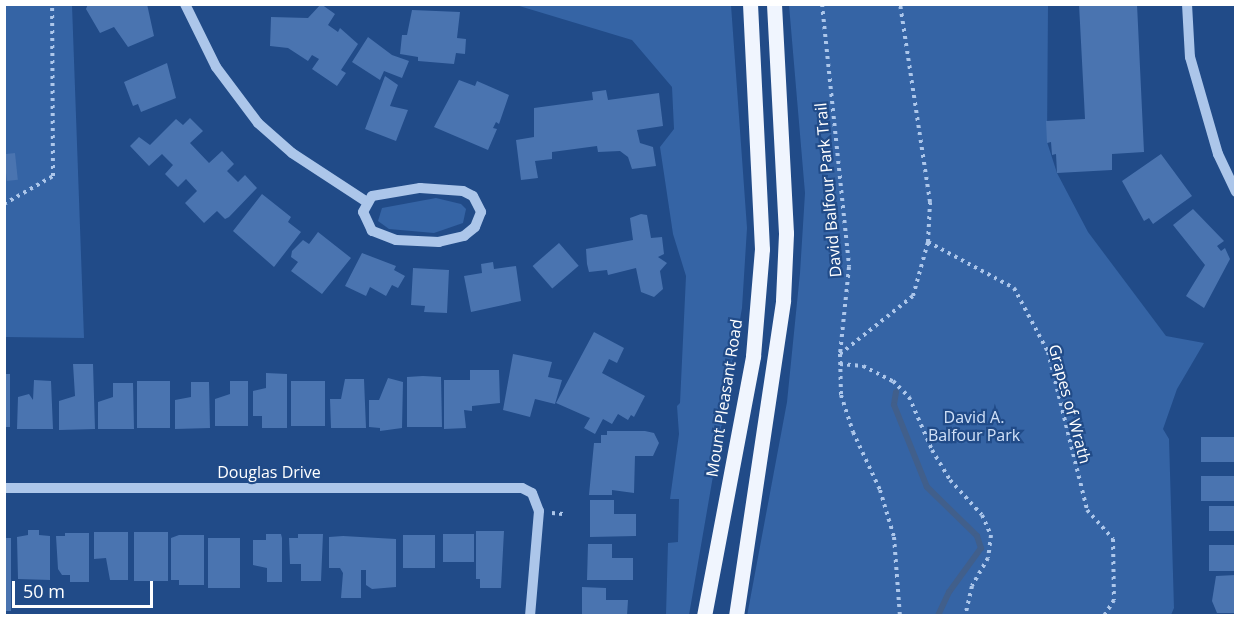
<!DOCTYPE html>
<style>
body{margin:0}
#map{position:relative;width:1240px;height:620px;overflow:hidden;background:#214b88;font-family:"Open Sans",sans-serif}
div>[style]{position:absolute}
.green>*{inset:0;background:#3564a5}
.stream>*{height:6px;margin:-3px;padding:0 3px;transform-origin:3px;border-radius:3px;background:#415f8b}
.building>*{inset:0;background:#4a74b0;transform-origin:0 0}
.path>*{height:4px;margin-top:-2px;transform-origin:0;background:repeating-linear-gradient(90deg,#acc6ea 0 3px,transparent 0 7.5px)}
.minor>*{height:10px;margin:-5px;padding:0 5px;transform-origin:5px;border-radius:5px;background:#acc6ea}
.major>*{height:15px;margin:-7.5px;padding:0 7.5px;transform-origin:7.5px;border-radius:7.5px;background:#f0f5fe}
span{translate:-50% -50%;white-space:nowrap;text-align:center;line-height:1.15;-webkit-text-stroke:4.5px #214b88;paint-order:stroke}
.street-label{font-size:16px;color:#fff}
.park-label{font-size:16px;color:#d1e1f8}
.frame{position:absolute;inset:0;border:6px solid #fff;pointer-events:none}
.scale{position:absolute;left:12px;top:581px;width:141px;height:27px;box-sizing:border-box;border:3px solid #fff;border-top:0;padding-left:8px;font-size:18px;line-height:21px;white-space:nowrap;color:#fff;-webkit-text-stroke:4px #214b88;paint-order:stroke}
</style>
<div id="map">
<div class="green">
<div style="clip-path:polygon(4px 5px,72px 5px,84px 338px,5px 337px)"></div>
<div style="clip-path:polygon(516px 5px,731px 5px,747px 228px,742px 308px,689px 615px,666px 615px,668px 543px,678px 542px,679px 499px,670px 499px,679px 434px,677px 406px,680px 403px,686px 276px,673px 234px,660px 147px,674px 129px,672px 87px,632px 40px)"></div>
<div style="clip-path:polygon(789px 5px,1048px 5px,1047px 142px,1057px 173px,1088px 232px,1166px 336px,1204px 343px,1177px 389px,1163px 429px,1169px 439px,1174px 608px,1171px 615px,747px 616px,787px 402px,800px 273px,805px 193px)"></div>
<div style="clip-path:polygon(436px 198px,461px 204px,466px 209px,463px 223px,434px 233px,389px 229px,378px 221px,382px 208px)"></div>
</div>
<div class="stream">
<div style="left:896px;top:392px;width:13px;rotate:99deg"></div>
<div style="left:894px;top:405px;width:88px;rotate:68.1deg"></div>
<div style="left:927px;top:487px;width:70px;rotate:44.4deg"></div>
<div style="left:977px;top:536px;width:13px;rotate:72deg"></div>
<div style="left:981px;top:548px;width:54px;rotate:126deg"></div>
<div style="left:949px;top:592px;width:26px;rotate:115deg"></div>
</div>
<div class="building">
<div style="clip-path:polygon(147px 4px,154px 36px,128px 47px,114px 27px,100px 33px,86px 9px,88px 4px)"></div>
<div style="clip-path:polygon(321px 4px,335px 14px,328px 25px,338px 32px,340px 28px,358px 44px,341px 70px,346px 73px,337px 86px,312px 69px,319px 59px,312px 55px,308px 61px,288px 48px,270px 46px,271px 17px,308px 18px)"></div>
<div style="clip-path:polygon(1079px 4px,1137px 4px,1144px 152px,1112px 154px,1112px 170px,1057px 173px,1056px 154px,1052px 155px,1051px 142px,1047px 143px,1046px 121px,1085px 119px)"></div>
<div style="clip-path:polygon(412px 10px,460px 12px,457px 38px,466px 39px,465px 54px,456px 53px,454px 64px,418px 61px,418px 57px,400px 54px,402px 35px,407px 35px)"></div>
<div style="clip-path:polygon(368px 37px,392px 55px,409px 61px,402px 78px,384px 71px,380px 80px,352px 62px)"></div>
<div style="clip-path:polygon(167px 63px,176px 98px,141px 112px,138px 104px,133px 106px,124px 82px)"></div>
<div style="clip-path:polygon(385px 76px,398px 85px,390px 106px,408px 110px,396px 141px,365px 129px)"></div>
<div style="clip-path:polygon(459px 80px,475px 86px,477px 81px,509px 95px,499px 124px,496px 122px,493px 128px,497px 129px,488px 150px,434px 127px)"></div>
<div style="clip-path:polygon(606px 90px,608px 100px,659px 93px,663px 126px,637px 130px,640px 143px,653px 147px,656px 166px,632px 169px,628px 157px,620px 151px,598px 152px,597px 146px,552px 152px,552px 159px,535px 161px,538px 178px,521px 180px,516px 140px,534px 137px,534px 108px,593px 100px,592px 92px)"></div>
<div style="clip-path:polygon(190px 118px,203px 131px,190px 143px,209px 163px,222px 151px,234px 164px,227px 171px,238px 182px,245px 175px,257px 188px,229px 217px,225px 219px,217px 211px,204px 223px,185px 203px,197px 191px,186px 179px,178px 187px,165px 174px,173px 165px,162px 154px,149px 166px,130px 146px,139px 137px,150px 145px,176px 119px,183px 125px)"></div>
<div style="left:15px;top:153px;width:27px;height:11px;rotate:84deg"></div>
<div style="clip-path:polygon(1161px 154px,1192px 196px,1153px 224px,1149px 218px,1144px 221px,1122px 181px)"></div>
<div style="clip-path:polygon(262px 194px,291px 217px,288px 222px,301px 232px,274px 267px,233px 231px)"></div>
<div style="clip-path:polygon(1193px 209px,1224px 241px,1217px 246px,1221px 251px,1225px 248px,1230px 259px,1204px 308px,1186px 296px,1205px 265px,1173px 225px)"></div>
<div style="clip-path:polygon(641px 214px,647px 215px,651px 238px,662px 237px,664px 254px,658px 257px,667px 263px,660px 271px,663px 289px,654px 297px,641px 292px,636px 268px,608px 275px,607px 270px,589px 272px,587px 264px,586px 249px,633px 240px,630px 218px)"></div>
<div style="clip-path:polygon(318px 232px,351px 258px,322px 294px,291px 271px,298px 262px,291px 257px,292px 251px,303px 240px,309px 244px)"></div>
<div style="left:559px;top:243px;width:30px;height:35px;rotate:49deg"></div>
<div style="clip-path:polygon(362px 253px,396px 266px,394px 270px,405px 276px,398px 288px,392px 285px,386px 296px,370px 287px,366px 296px,345px 286px)"></div>
<div style="clip-path:polygon(493px 262px,494px 269px,516px 266px,521px 301px,471px 312px,464px 276px,482px 273px,481px 264px)"></div>
<div style="clip-path:polygon(413px 268px,449px 270px,447px 313px,424px 312px,425px 306px,411px 305px)"></div>
<div style="clip-path:polygon(594px 332px,624px 348px,617px 363px,609px 359px,602px 373px,645px 396px,634px 417px,631px 415px,628px 420px,618px 414px,612px 424px,603px 419px,595px 434px,584px 428px,590px 418px,556px 403px)"></div>
<div style="clip-path:polygon(513px 354px,552px 362px,548px 377px,562px 380px,555px 404px,535px 399px,530px 417px,503px 410px)"></div>
<div style="clip-path:polygon(73px 364px,93px 364px,95px 429px,59px 430px,59px 401px,75px 396px)"></div>
<div style="clip-path:polygon(470px 370px,499px 370px,500px 403px,472px 406px,472px 411px,464px 410px,466px 428px,444px 429px,444px 380px,470px 380px)"></div>
<div style="clip-path:polygon(266px 373px,287px 374px,287px 428px,262px 428px,262px 416px,253px 416px,253px 391px,266px 388px)"></div>
<div style="left:4px;top:374px;width:6px;height:53px"></div>
<div style="clip-path:polygon(423px 376px,441px 377px,442px 427px,407px 427px,407px 377px)"></div>
<div style="clip-path:polygon(388px 378px,403px 382px,402px 428px,380px 431px,380px 428px,369px 427px,369px 400px,379px 400px)"></div>
<div style="clip-path:polygon(345px 379px,364px 379px,366px 428px,331px 428px,330px 399px,341px 399px)"></div>
<div style="clip-path:polygon(34px 380px,51px 381px,53px 429px,17px 429px,18px 397px,29px 394px,33px 400px)"></div>
<div style="left:137px;top:381px;width:33px;height:47px"></div>
<div style="clip-path:polygon(230px 381px,248px 381px,248px 426px,215px 426px,215px 399px,230px 394px)"></div>
<div style="left:325px;top:381px;width:45px;height:34px;rotate:90deg"></div>
<div style="clip-path:polygon(191px 382px,209px 382px,210px 428px,175px 429px,175px 400px,191px 397px)"></div>
<div style="clip-path:polygon(113px 383px,133px 383px,134px 429px,98px 429px,98px 402px,113px 397px)"></div>
<div style="clip-path:polygon(607px 431px,645px 431px,654px 433px,659px 443px,653px 456px,635px 456px,634px 493px,612px 490px,612px 495px,589px 495px,594px 443px,601px 443px,601px 435px,607px 435px)"></div>
<div style="left:1201px;top:437px;width:35px;height:25px"></div>
<div style="left:1201px;top:476px;width:35px;height:25px"></div>
<div style="clip-path:polygon(590px 500px,614px 500px,614px 514px,636px 514px,636px 536px,590px 537px)"></div>
<div style="left:1236px;top:506px;width:25px;height:27px;rotate:90deg"></div>
<div style="clip-path:polygon(28px 530px,39px 530px,39px 535px,50px 536px,50px 580px,18px 579px,17px 537px,28px 535px)"></div>
<div style="clip-path:polygon(476px 531px,504px 531px,501px 588px,480px 588px,480px 579px,476px 579px)"></div>
<div style="clip-path:polygon(94px 532px,128px 532px,128px 580px,110px 580px,106px 558px,94px 559px)"></div>
<div style="left:134px;top:532px;width:34px;height:49px"></div>
<div style="clip-path:polygon(65px 533px,89px 533px,89px 582px,70px 582px,70px 575px,62px 575px,58px 569px,56px 536px,65px 536px)"></div>
<div style="clip-path:polygon(266px 534px,281px 534px,282px 538px,282px 582px,267px 582px,267px 568px,253px 565px,253px 540px,266px 540px)"></div>
<div style="clip-path:polygon(298px 534px,323px 534px,321px 581px,301px 581px,301px 564px,290px 564px,289px 538px,298px 538px)"></div>
<div style="left:443px;top:534px;width:31px;height:28px"></div>
<div style="clip-path:polygon(179px 535px,204px 535px,204px 585px,179px 585px,179px 580px,171px 580px,171px 538px)"></div>
<div style="left:403px;top:535px;width:32px;height:33px"></div>
<div style="clip-path:polygon(343px 536px,396px 539px,396px 587px,372px 589px,366px 585px,366px 570px,361px 570px,361px 598px,341px 598px,343px 573px,340px 568px,329px 568px,329px 537px)"></div>
<div style="left:4px;top:538px;width:7px;height:73px"></div>
<div style="left:208px;top:538px;width:32px;height:50px"></div>
<div style="clip-path:polygon(588px 544px,612px 544px,612px 558px,633px 558px,633px 580px,587px 580px)"></div>
<div style="left:1209px;top:545px;width:27px;height:26px"></div>
<div style="clip-path:polygon(1236px 575px,1236px 613px,1217px 613px,1212px 601px,1216px 576px)"></div>
<div style="clip-path:polygon(582px 587px,606px 588px,606px 600px,628px 600px,627px 616px,582px 616px)"></div>
</div>
<div class="path">
<div style="left:822px;top:4px;width:264px;rotate:84.1deg"></div>
<div style="left:849px;top:267px;width:87px;rotate:95.9deg"></div>
<div style="left:840px;top:354px;width:41px;rotate:88.6deg"></div>
<div style="left:841px;top:395px;width:39px;rotate:72deg"></div>
<div style="left:853px;top:432px;width:64px;rotate:65deg"></div>
<div style="left:880px;top:490px;width:49px;rotate:73.4deg"></div>
<div style="left:894px;top:537px;width:79px;rotate:85.7deg"></div>
<div style="left:4px;top:204px;width:56px;rotate:-29.7deg"></div>
<div style="left:53px;top:176px;width:172px;rotate:-90.3deg"></div>
<div style="left:928px;top:242px;width:98px;rotate:28.1deg"></div>
<div style="left:1014px;top:288px;width:72px;rotate:62deg"></div>
<div style="left:1048px;top:352px;width:163px;rotate:76.1deg"></div>
<div style="left:1087px;top:510px;width:39px;rotate:48deg"></div>
<div style="left:1113px;top:539px;width:61px;rotate:89.1deg"></div>
<div style="left:1114px;top:600px;width:19px;rotate:122deg"></div>
<div style="left:840px;top:354px;width:93px;rotate:-38.5deg"></div>
<div style="left:913px;top:296px;width:56px;rotate:-74.5deg"></div>
<div style="left:928px;top:242px;width:40px;rotate:-87.1deg"></div>
<div style="left:930px;top:202px;width:200px;rotate:-98.6deg"></div>
<div style="left:840px;top:364px;width:23px;rotate:5deg"></div>
<div style="left:863px;top:366px;width:34px;rotate:27deg"></div>
<div style="left:893px;top:381px;width:23px;rotate:45deg"></div>
<div style="left:909px;top:397px;width:58px;rotate:66.5deg"></div>
<div style="left:932px;top:450px;width:35px;rotate:59deg"></div>
<div style="left:950px;top:480px;width:47px;rotate:47.6deg"></div>
<div style="left:982px;top:515px;width:22px;rotate:66deg"></div>
<div style="left:991px;top:535px;width:23px;rotate:97deg"></div>
<div style="left:988px;top:558px;width:32px;rotate:120deg"></div>
<div style="left:972px;top:586px;width:31px;rotate:103deg"></div>
<div style="left:552px;top:513px;width:11px;rotate:5deg"></div>
</div>
<div class="minor">
<div style="left:185px;top:4px;width:70px;rotate:63.8deg"></div>
<div style="left:216px;top:67px;width:70px;rotate:53.1deg"></div>
<div style="left:258px;top:123px;width:45px;rotate:41.4deg"></div>
<div style="left:292px;top:153px;width:90px;rotate:33.2deg"></div>
<div style="left:1187px;top:4px;width:53px;rotate:86.8deg"></div>
<div style="left:1190px;top:57px;width:101px;rotate:73.9deg"></div>
<div style="left:1218px;top:154px;width:42px;rotate:64.7deg"></div>
<div style="left:420px;top:188px;width:43px;rotate:4deg"></div>
<div style="left:463px;top:191px;width:11px;rotate:27deg"></div>
<div style="left:473px;top:196px;width:18px;rotate:63deg"></div>
<div style="left:481px;top:212px;width:16px;rotate:112deg"></div>
<div style="left:475px;top:227px;width:14px;rotate:141deg"></div>
<div style="left:464px;top:236px;width:26px;rotate:167deg"></div>
<div style="left:439px;top:242px;width:43px;rotate:-177.3deg"></div>
<div style="left:396px;top:240px;width:26px;rotate:-159deg"></div>
<div style="left:372px;top:231px;width:21px;rotate:-115deg"></div>
<div style="left:363px;top:212px;width:18px;rotate:-61deg"></div>
<div style="left:372px;top:196px;width:49px;rotate:-9.5deg"></div>
<div style="left:4px;top:488px;width:518px"></div>
<div style="left:522px;top:488px;width:11px;rotate:27deg"></div>
<div style="left:532px;top:493px;width:19px;rotate:69deg"></div>
<div style="left:539px;top:511px;width:105px;rotate:94.9deg"></div>
</div>
<div class="major">
<div style="left:704px;top:616px;width:265px;rotate:-79.3deg"></div>
<div style="left:753px;top:356px;width:107px;rotate:-85.2deg"></div>
<div style="left:762px;top:249px;width:245px;rotate:-92.8deg"></div>
<div style="left:736px;top:616px;width:319px;rotate:-81.5deg"></div>
<div style="left:783px;top:300px;width:67px;rotate:-87.4deg"></div>
<div style="left:786px;top:233px;width:229px;rotate:-93deg"></div>
</div>
<div class="street-label">
<span style="left:828px;top:190px;rotate:-95deg">David Balfour Park Trail</span>
<span style="left:724px;top:398px;rotate:-81deg">Mount Pleasant Road</span>
<span style="left:1070px;top:404px;rotate:75deg">Grapes of Wrath</span>
<span style="left:269px;top:472px">Douglas Drive</span>
</div>
<div class="park-label">
<span style="left:974px;top:426px">David A.<br>Balfour Park</span>
</div>
<div class="frame"></div>
<div class="scale">50 m</div>
</div>
